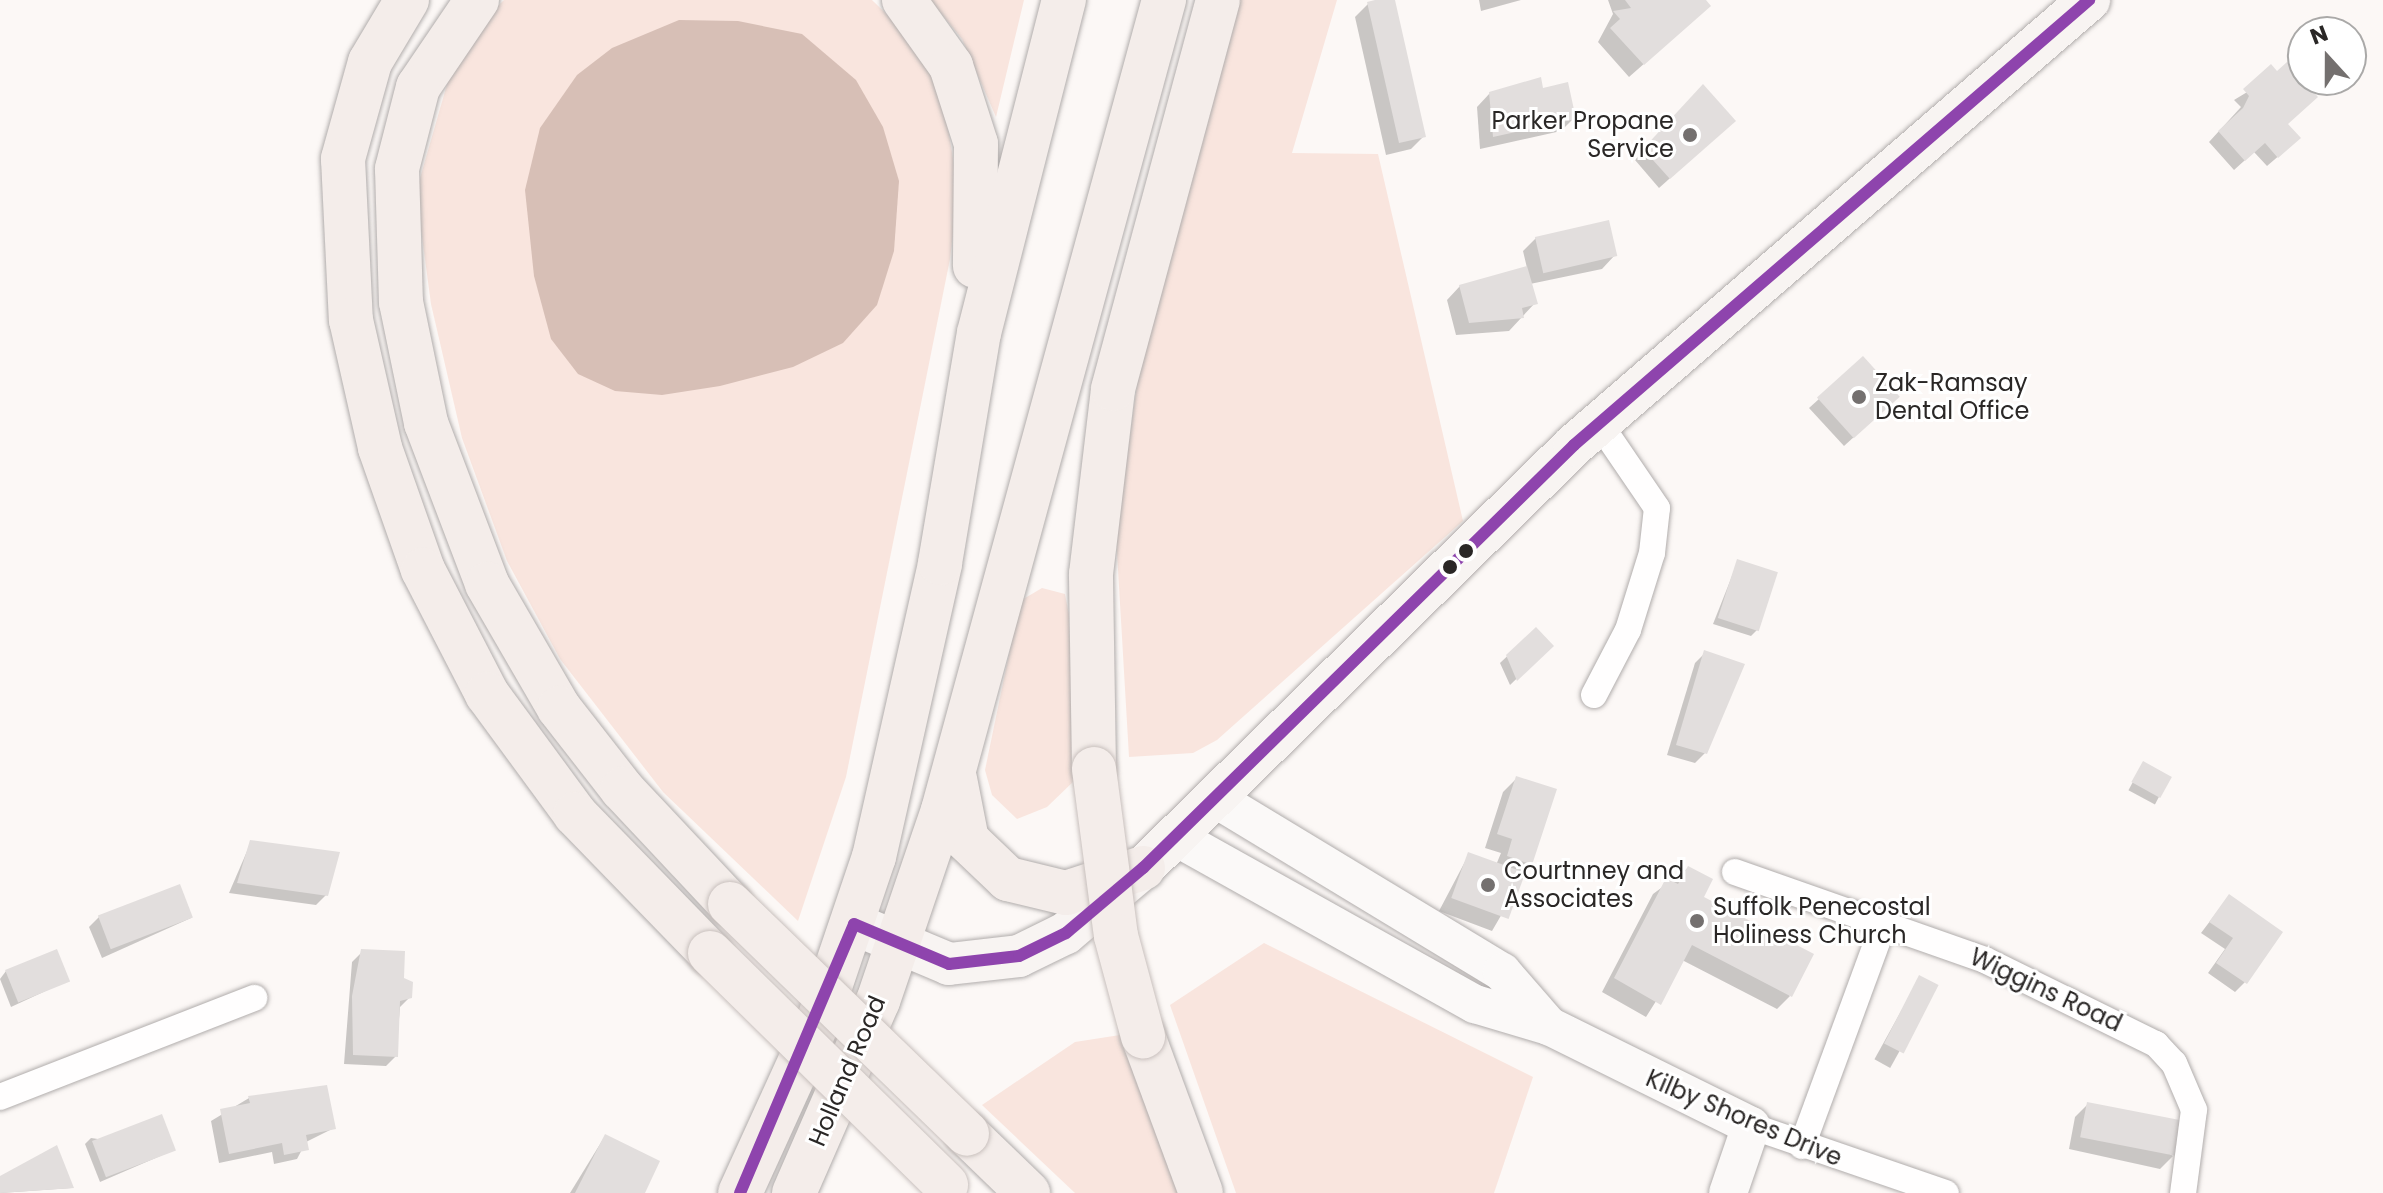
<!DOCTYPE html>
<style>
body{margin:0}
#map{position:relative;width:2383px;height:1193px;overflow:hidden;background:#fcf8f6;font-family:Poppins,sans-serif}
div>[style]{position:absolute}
.green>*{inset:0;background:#f9e5de}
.water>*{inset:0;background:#d7bfb6}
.shadow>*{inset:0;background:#0003;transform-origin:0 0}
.building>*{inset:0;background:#e2dedd;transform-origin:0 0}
.roads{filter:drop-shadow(0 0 2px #b1adac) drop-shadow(0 0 2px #b1adac)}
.street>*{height:26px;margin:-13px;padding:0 13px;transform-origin:13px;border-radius:13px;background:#fffefe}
.secondary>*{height:38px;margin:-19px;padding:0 19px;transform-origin:19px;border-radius:19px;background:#fbf9f8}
.primary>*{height:42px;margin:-21px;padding:0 21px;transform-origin:21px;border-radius:21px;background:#f8f4f2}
.highway>*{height:44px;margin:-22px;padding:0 22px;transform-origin:22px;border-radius:22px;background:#f4edea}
.bridges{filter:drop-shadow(0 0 2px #c8c0bd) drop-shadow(0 0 2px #c8c0bd)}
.highway-bridge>*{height:44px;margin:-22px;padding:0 22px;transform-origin:22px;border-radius:22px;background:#f4edea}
.bus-1>*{height:12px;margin:-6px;padding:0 6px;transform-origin:6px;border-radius:6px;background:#8e44ad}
.dots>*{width:22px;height:22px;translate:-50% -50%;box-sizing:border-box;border:4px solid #fff;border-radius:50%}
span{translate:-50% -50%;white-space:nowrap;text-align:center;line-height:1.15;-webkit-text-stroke:6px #fff;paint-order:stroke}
.poi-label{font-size:24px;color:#2a2726}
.right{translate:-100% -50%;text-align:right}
.left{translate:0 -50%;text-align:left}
.street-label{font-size:24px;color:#2a2726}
.north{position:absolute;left:2287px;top:16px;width:80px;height:80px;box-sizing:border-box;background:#fff;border:2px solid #aaa9a8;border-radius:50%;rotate:339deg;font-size:22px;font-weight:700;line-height:32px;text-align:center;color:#2a2726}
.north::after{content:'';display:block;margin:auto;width:28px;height:36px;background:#74706f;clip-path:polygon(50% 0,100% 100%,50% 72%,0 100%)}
</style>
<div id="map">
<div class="green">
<div style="clip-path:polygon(504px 0,872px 0,908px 35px,942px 92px,958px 189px,950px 259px,846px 777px,798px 921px,663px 792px,560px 659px,507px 561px,462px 438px,431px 304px,416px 192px,448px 81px,475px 28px)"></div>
<div style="clip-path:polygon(930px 0,1024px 0,996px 117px,962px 39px)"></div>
<div style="clip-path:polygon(1238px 0,1337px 0,1292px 153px,1378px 154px,1463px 521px,1217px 740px,1193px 753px,1129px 757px,1116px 535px,1140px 363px)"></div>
<div style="clip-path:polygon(1042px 588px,1065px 594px,1069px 615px,1075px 780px,1047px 807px,1017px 819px,992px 795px,985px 770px,1020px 601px)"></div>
<div style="clip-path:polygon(1264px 943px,1533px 1077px,1494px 1193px,1236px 1193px,1170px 1005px)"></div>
<div style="clip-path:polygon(1120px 1035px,1182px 1193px,1075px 1193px,982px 1105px,1075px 1042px)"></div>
</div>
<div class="water">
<div style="clip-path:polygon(679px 20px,738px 21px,802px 34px,856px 80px,883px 127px,899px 181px,894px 251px,877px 305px,843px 343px,793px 367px,720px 386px,662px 395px,615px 391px,578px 374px,551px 339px,534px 276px,525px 190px,540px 128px,577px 75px,612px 48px)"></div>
</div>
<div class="shadow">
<div style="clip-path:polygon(1393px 0,1424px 136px,1411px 149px,1386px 155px,1355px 17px,1368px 4px)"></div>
<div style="clip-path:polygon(1479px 0,1521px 0,1481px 11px)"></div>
<div style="clip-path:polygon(1608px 0,1705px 0,1695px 19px,1629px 77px,1598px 42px,1613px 14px)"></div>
<div style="clip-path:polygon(2277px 74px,2288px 148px,2267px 166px,2254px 152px,2234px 170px,2209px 142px,2241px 107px,2234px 100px)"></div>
<div style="clip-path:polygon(1541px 90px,1574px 118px,1561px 131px,1480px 149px,1477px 107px,1490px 93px)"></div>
<div style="clip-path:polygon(1693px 96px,1724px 130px,1659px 188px,1635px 160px)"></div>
<div style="clip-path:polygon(1536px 238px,1615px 255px,1602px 269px,1530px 284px,1535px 303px,1509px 331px,1456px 335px,1447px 300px,1460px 286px,1527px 268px,1523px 251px)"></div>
<div style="clip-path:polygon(1819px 399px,1887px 407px,1844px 446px,1809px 408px)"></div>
<div style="clip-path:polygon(1738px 561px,1757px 630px,1751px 636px,1713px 624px)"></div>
<div style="clip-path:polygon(1536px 629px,1551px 646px,1510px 685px,1500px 663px)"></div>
<div style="clip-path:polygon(1705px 653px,1705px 753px,1695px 763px,1667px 755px,1695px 663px)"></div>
<div style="left:2143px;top:763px;width:30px;height:31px;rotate:28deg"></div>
<div style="clip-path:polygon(1517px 778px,1531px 864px,1492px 931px,1439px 911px,1469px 854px,1496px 865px,1501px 853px,1485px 848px,1503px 792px)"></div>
<div style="clip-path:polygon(251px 842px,326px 895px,316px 905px,229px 893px)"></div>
<div style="clip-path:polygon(1688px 868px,1701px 898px,1790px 996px,1777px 1009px,1682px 960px,1646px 1017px,1602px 992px,1653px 894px)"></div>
<div style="clip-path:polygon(2229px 896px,2245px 982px,2235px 992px,2208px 973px,2225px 949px,2201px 933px)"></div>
<div style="clip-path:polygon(99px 917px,191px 918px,102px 958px,89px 927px)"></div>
<div style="clip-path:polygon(362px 952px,402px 980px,410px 997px,400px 1007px,396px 1056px,386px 1066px,344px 1064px,352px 962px)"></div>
<div style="clip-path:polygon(6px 971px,67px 981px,11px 1007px,0 979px)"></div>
<div style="left:1920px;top:977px;width:18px;height:94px;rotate:29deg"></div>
<div style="clip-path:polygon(249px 1098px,334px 1128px,306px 1142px,297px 1159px,274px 1164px,272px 1152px,219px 1163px,211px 1121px)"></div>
<div style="clip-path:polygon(2088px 1104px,2173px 1156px,2160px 1169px,2069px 1149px,2075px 1117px)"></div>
<div style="clip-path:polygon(605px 1136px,644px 1193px,570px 1193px)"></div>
<div style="clip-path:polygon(91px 1138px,174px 1150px,100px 1182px,85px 1144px)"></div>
<div style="clip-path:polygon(0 1176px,72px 1188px,0 1193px)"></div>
</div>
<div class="building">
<div style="clip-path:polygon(1375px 0,1395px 0,1426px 137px,1399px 143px,1367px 2px)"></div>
<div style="clip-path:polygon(1625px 0,1706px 0,1711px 6px,1644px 65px,1610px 28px,1620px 19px,1613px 11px,1631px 8px)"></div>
<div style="clip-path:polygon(2287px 62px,2318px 97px,2288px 124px,2301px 138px,2278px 158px,2265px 143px,2245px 161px,2218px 131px,2243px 108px,2249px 96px,2243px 89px,2271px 64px,2277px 71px)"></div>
<div style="clip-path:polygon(1541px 77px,1543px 88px,1568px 82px,1576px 119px,1493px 137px,1489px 92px)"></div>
<div style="clip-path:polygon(1703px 84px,1736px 121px,1670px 179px,1643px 149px)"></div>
<div style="left:1609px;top:220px;width:37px;height:76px;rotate:77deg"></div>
<div style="clip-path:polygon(1527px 266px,1538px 304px,1522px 308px,1524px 318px,1469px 323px,1459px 285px)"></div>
<div style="left:1863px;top:356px;width:55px;height:62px;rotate:48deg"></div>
<div style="left:1737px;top:559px;width:43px;height:62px;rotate:18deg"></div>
<div style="clip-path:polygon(1536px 627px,1554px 646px,1517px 681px,1506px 655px)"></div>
<div style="clip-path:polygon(1704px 650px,1745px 664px,1707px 754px,1676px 745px)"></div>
<div style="left:2143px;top:761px;width:33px;height:24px;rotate:29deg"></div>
<div style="clip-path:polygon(1516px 776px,1557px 789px,1532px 865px,1507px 856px,1512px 839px,1497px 834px)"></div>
<div style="clip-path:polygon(250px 840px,340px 852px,328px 896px,237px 883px)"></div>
<div style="left:1468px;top:852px;width:61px;height:49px;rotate:20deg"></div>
<div style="clip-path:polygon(1688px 866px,1713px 879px,1704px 897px,1814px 954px,1792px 997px,1692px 945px,1661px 1005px,1614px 978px,1666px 878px,1678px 884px)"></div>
<div style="left:180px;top:884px;width:36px;height:88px;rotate:69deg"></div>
<div style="clip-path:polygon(2229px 894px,2283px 932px,2247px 984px,2216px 963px,2233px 938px,2209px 922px)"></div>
<div style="left:57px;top:949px;width:35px;height:56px;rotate:68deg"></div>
<div style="clip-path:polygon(361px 949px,405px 951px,404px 978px,413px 982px,412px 998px,400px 1001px,398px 1057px,353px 1055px,352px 996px)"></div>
<div style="left:1919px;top:975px;width:22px;height:77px;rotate:27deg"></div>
<div style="clip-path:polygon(327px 1085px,336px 1129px,306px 1135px,309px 1150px,284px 1155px,282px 1143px,229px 1154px,220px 1109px,250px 1103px,248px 1096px)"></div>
<div style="left:2087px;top:1102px;width:97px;height:36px;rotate:11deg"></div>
<div style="left:162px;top:1114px;width:39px;height:75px;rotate:69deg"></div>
<div style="clip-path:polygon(605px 1134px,660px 1161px,645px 1193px,575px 1193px)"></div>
<div style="clip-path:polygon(57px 1145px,74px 1188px,0 1193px,0 1176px)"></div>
</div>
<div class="roads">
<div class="street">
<div style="left:1594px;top:695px;width:73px;rotate:-62.4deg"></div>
<div style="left:1628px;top:630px;width:81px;rotate:-72.7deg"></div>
<div style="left:1652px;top:553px;width:45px;rotate:-83.7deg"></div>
<div style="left:1657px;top:508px;width:103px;rotate:-124.3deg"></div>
<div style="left:1735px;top:872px;width:265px;rotate:19.4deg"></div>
<div style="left:1985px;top:960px;width:191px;rotate:26.2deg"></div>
<div style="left:2156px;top:1044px;width:26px;rotate:47deg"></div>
<div style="left:2174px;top:1063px;width:51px;rotate:66.9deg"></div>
<div style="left:2194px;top:1110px;width:84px;rotate:97.5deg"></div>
<div style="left:0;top:1097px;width:273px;rotate:-21.3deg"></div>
<div style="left:1751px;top:1126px;width:206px;rotate:19deg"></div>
<div style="left:1802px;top:1146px;width:232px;rotate:-69.8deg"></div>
</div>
<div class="secondary">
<div style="left:1213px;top:797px;width:338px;rotate:31.2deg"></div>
<div style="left:1502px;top:972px;width:72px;rotate:49deg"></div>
<div style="left:1174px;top:836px;width:345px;rotate:29.2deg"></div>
<div style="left:1475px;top:1004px;width:77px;rotate:16.6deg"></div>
<div style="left:1549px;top:1026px;width:225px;rotate:26.3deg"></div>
<div style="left:1751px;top:1126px;width:71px;rotate:108.9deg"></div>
</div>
<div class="primary">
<div style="left:854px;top:924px;width:103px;rotate:22.8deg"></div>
<div style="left:949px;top:964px;width:70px;rotate:-6.5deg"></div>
<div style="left:1019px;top:956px;width:52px;rotate:-26.1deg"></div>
<div style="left:1066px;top:933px;width:101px;rotate:-40.2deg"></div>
<div style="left:1143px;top:868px;width:604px;rotate:-44.46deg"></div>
<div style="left:1574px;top:445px;width:681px;rotate:-40.83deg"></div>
</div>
<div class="highway">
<div style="left:407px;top:0;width:72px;rotate:120.8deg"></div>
<div style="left:370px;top:62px;width:101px;rotate:105.6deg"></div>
<div style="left:343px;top:159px;width:161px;rotate:87.2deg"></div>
<div style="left:351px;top:320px;width:131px;rotate:77.2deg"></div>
<div style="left:380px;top:448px;width:129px;rotate:70.6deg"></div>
<div style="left:423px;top:570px;width:140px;rotate:62.7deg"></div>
<div style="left:487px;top:694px;width:149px;rotate:53.7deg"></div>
<div style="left:575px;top:814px;width:194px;rotate:45.8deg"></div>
<div style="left:477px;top:0;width:105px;rotate:124.1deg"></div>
<div style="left:418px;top:87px;width:85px;rotate:104.4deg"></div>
<div style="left:397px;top:169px;width:133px;rotate:88.3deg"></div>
<div style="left:401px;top:302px;width:124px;rotate:78.3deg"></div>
<div style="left:426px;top:423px;width:172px;rotate:69.2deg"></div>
<div style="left:487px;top:584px;width:143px;rotate:59.9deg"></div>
<div style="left:559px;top:708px;width:103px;rotate:52.1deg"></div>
<div style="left:622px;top:789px;width:158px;rotate:46.8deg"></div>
<div style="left:904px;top:0;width:81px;rotate:54.5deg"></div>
<div style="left:951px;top:66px;width:82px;rotate:72.2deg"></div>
<div style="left:976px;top:144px;width:122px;rotate:90.5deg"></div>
<div style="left:1094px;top:769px;width:195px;rotate:-90.9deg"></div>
<div style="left:1091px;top:574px;width:186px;rotate:-83.2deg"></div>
<div style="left:1113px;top:389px;width:403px;rotate:-74.9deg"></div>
<div style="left:955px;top:779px;width:62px;rotate:78.9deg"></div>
<div style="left:967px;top:840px;width:57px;rotate:43.6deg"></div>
<div style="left:1008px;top:879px;width:60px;rotate:13.6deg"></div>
<div style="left:1066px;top:893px;width:81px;rotate:-18deg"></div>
<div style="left:1143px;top:1036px;width:167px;rotate:69.7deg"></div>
<div style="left:967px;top:1134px;width:85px;rotate:44deg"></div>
<div style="left:740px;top:1193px;width:188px;rotate:-65.5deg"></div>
<div style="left:818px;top:1022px;width:174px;rotate:-71.3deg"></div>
<div style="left:874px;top:857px;width:301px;rotate:-77.3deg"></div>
<div style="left:940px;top:563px;width:233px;rotate:-80.4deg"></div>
<div style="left:979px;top:333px;width:344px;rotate:-75.7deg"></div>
<div style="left:794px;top:1193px;width:210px;rotate:-66.4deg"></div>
<div style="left:878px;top:1001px;width:202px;rotate:-71.2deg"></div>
<div style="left:943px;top:810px;width:840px;rotate:-74.74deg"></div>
</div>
</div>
<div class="bridges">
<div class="highway-bridge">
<div style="left:1094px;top:769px;width:168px;rotate:82.5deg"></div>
<div style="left:1116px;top:936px;width:104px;rotate:74.9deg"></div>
<div style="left:730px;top:904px;width:330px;rotate:44.1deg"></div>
<div style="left:710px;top:953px;width:331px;rotate:44.5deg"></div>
</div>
</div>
<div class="bus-1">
<div style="left:740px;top:1193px;width:292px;rotate:-67deg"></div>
<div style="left:854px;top:924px;width:103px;rotate:22.8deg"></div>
<div style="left:949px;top:964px;width:70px;rotate:-6.5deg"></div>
<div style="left:1019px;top:956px;width:52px;rotate:-26.1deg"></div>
<div style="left:1066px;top:933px;width:101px;rotate:-40.2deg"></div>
<div style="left:1143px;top:868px;width:604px;rotate:-44.46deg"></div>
<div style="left:1574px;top:445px;width:681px;rotate:-40.83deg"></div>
</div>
<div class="dots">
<div style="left:1690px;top:135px;background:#74706f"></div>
<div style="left:1859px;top:397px;background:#74706f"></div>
<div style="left:1466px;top:551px;background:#2a2726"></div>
<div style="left:1450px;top:567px;background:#2a2726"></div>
<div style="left:1488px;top:885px;background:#74706f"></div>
<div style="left:1697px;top:921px;background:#74706f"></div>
</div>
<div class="poi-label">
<span class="right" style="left:1674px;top:135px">Parker Propane<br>Service</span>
<span class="left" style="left:1875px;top:397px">Zak-Ramsay<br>Dental Office</span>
<span class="left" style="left:1504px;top:885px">Courtnney and<br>Associates</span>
<span class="left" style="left:1713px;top:921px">Suffolk Penecostal<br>Holiness Church</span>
</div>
<div class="street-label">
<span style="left:2046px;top:990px;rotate:25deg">Wiggins Road</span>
<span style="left:847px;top:1071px;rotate:-67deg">Holland Road</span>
<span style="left:1744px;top:1118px;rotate:23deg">Kilby Shores Drive</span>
</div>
<div class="north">N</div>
</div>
